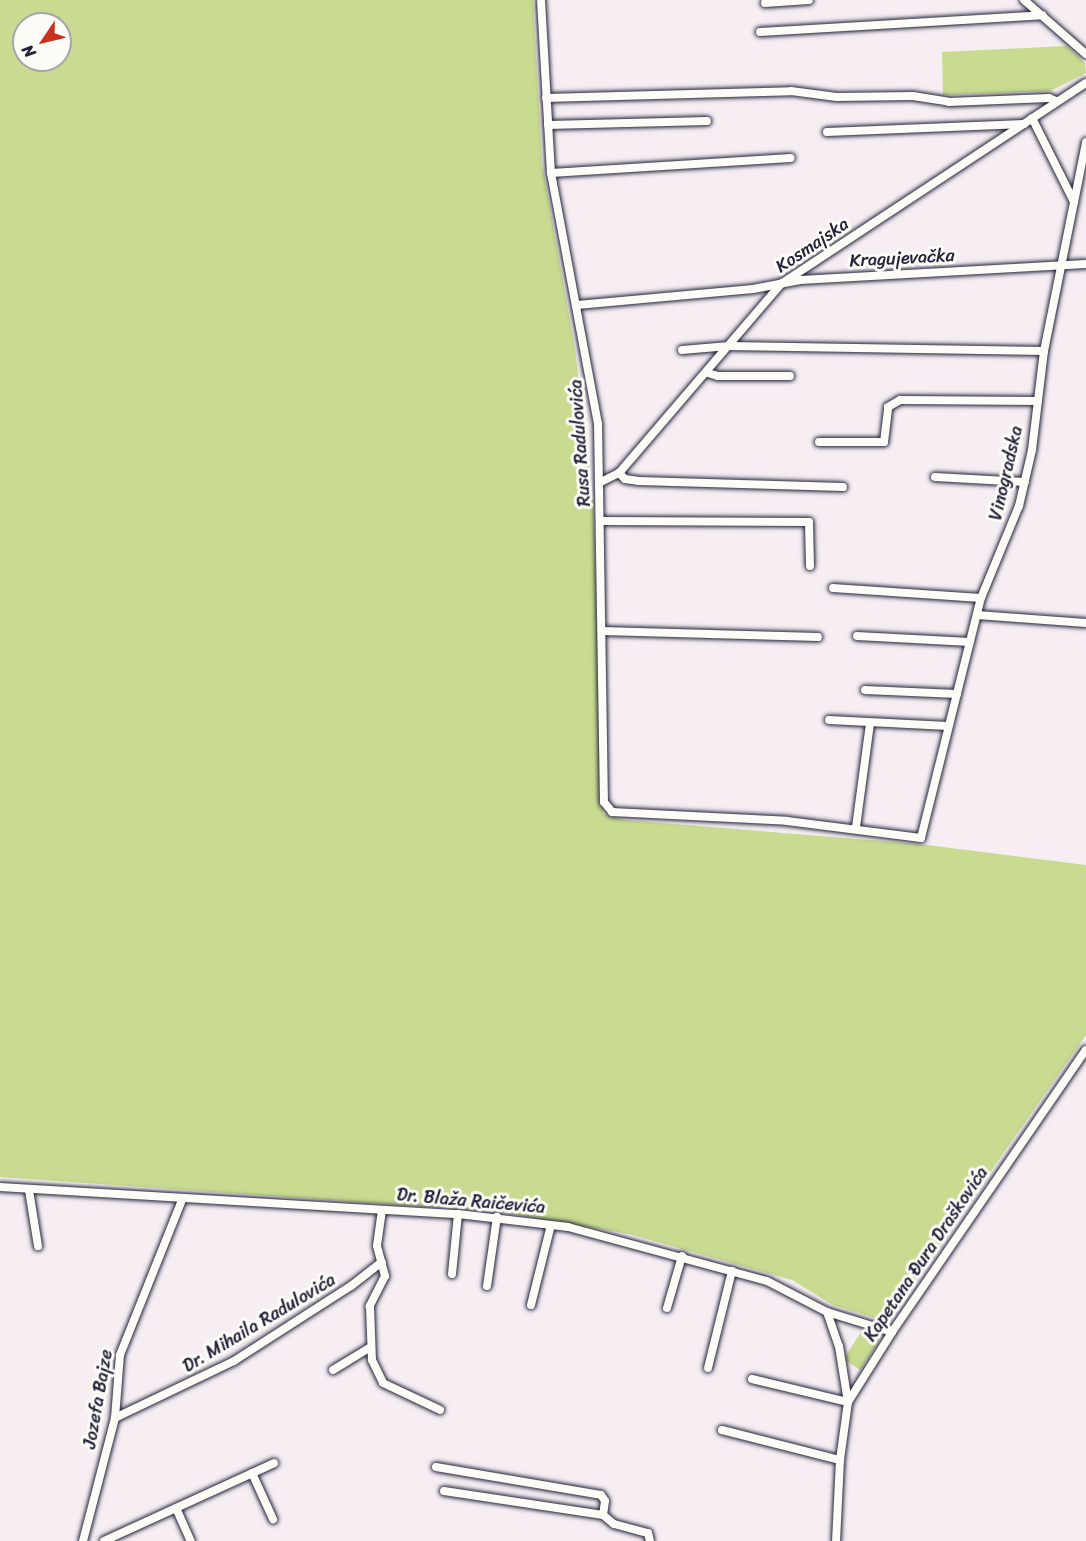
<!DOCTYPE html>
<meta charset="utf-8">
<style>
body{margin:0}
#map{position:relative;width:1086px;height:1541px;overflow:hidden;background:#f6eef3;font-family:Sriracha,sans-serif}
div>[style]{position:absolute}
.green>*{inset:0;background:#c8db90;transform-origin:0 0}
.roads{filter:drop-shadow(0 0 2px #22223b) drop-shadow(0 0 2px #22223b)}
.minor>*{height:8px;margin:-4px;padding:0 4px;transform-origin:4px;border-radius:4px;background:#fdfcf7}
span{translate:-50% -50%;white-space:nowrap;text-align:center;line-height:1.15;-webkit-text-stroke:6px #fdfcf7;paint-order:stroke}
.street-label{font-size:18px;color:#22223b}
.north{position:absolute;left:12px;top:12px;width:60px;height:60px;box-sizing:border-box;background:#fdfcf7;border:2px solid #a5a5ac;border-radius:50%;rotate:235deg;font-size:16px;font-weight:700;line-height:24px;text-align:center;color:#22223b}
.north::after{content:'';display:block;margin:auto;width:21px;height:27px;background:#c8321e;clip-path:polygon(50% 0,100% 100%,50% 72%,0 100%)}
</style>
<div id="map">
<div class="green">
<div style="clip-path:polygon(evenodd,0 0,533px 0,542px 163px,575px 349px,593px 502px,603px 814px,625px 820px,919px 844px,1086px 865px,1086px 1035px,891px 1314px,878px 1319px,833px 1305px,792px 1280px,629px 1234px,501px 1212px,0 1177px,0 0,24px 24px,60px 24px,60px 60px,24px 60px,24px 24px)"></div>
<div style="clip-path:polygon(1066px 46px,1085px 63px,1086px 73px,1050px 91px,943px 95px,942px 52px)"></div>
<div style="left:863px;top:1329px;width:20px;height:36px;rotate:33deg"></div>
</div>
<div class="roads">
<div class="minor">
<div style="left:541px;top:0;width:173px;rotate:86.7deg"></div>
<div style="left:551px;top:173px;width:254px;rotate:79.4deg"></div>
<div style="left:598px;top:423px;width:379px;rotate:89.1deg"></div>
<div style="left:604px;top:802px;width:13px;rotate:51deg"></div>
<div style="left:612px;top:812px;width:175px;rotate:2.9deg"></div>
<div style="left:787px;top:821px;width:135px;rotate:7.2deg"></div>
<div style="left:921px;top:838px;width:247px;rotate:-76deg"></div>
<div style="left:981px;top:598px;width:100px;rotate:-67.6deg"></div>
<div style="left:1019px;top:506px;width:57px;rotate:-76.9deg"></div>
<div style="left:1032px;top:450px;width:100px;rotate:-83.1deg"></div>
<div style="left:1044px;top:351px;width:213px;rotate:-78.6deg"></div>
<div style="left:1024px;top:0;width:82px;rotate:41.1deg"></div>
<div style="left:765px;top:3px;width:44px;rotate:-3.9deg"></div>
<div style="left:760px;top:32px;width:283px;rotate:-3.4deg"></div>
<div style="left:546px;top:98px;width:245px;rotate:-1.6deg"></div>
<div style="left:791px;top:91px;width:46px;rotate:7.4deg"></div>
<div style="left:837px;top:97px;width:76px;rotate:-0.8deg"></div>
<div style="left:913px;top:96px;width:36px;rotate:9deg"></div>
<div style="left:949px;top:102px;width:100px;rotate:-2.3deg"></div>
<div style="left:1049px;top:98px;width:8px;rotate:23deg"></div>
<div style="left:1032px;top:118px;width:94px;rotate:63.4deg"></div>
<div style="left:548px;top:125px;width:159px;rotate:-1.4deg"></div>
<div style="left:827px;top:132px;width:197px;rotate:-2.3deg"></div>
<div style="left:551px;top:173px;width:240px;rotate:-3.6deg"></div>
<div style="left:577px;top:305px;width:177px;rotate:-5.2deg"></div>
<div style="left:753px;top:289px;width:48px;rotate:-10.8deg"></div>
<div style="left:800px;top:280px;width:286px;rotate:-3.2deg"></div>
<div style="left:682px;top:350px;width:47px;rotate:-4.9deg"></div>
<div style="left:729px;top:346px;width:315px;rotate:0.9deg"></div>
<div style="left:708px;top:373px;width:10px;rotate:17deg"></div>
<div style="left:718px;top:376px;width:72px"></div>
<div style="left:819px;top:442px;width:65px"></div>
<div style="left:884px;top:442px;width:35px;rotate:-83deg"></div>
<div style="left:888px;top:407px;width:14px;rotate:-30deg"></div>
<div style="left:900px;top:400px;width:138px;rotate:0.4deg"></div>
<div style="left:619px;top:473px;width:8px;rotate:45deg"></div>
<div style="left:625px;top:479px;width:14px;rotate:8deg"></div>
<div style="left:639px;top:481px;width:204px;rotate:1.7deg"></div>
<div style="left:935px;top:477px;width:90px;rotate:3.2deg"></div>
<div style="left:599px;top:483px;width:22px;rotate:-27deg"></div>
<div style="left:619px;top:473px;width:249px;rotate:-49.4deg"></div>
<div style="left:781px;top:284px;width:365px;rotate:-33.4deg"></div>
<div style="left:602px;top:521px;width:207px;rotate:0.3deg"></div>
<div style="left:809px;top:522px;width:44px;rotate:88.7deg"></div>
<div style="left:833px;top:588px;width:148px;rotate:3.9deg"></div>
<div style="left:977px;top:615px;width:109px;rotate:4.2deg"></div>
<div style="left:602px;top:631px;width:216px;rotate:1.6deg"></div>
<div style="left:857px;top:636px;width:113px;rotate:3deg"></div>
<div style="left:865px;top:690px;width:92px;rotate:2.5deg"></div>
<div style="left:829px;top:720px;width:119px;rotate:2.9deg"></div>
<div style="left:856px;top:827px;width:105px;rotate:-82.3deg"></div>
<div style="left:0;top:1187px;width:459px;rotate:3.4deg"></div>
<div style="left:458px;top:1214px;width:111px;rotate:6.7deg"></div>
<div style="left:568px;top:1227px;width:206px;rotate:15.2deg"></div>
<div style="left:767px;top:1281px;width:68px;rotate:27.3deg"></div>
<div style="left:827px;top:1312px;width:68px;rotate:17.1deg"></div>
<div style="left:29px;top:1190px;width:57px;rotate:80.9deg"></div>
<div style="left:382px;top:1210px;width:36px;rotate:98deg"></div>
<div style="left:377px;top:1246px;width:31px;rotate:75deg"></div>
<div style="left:385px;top:1276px;width:34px;rotate:117deg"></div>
<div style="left:370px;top:1306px;width:54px;rotate:87.9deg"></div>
<div style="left:372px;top:1360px;width:25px;rotate:64deg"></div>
<div style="left:383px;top:1383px;width:63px;rotate:25.3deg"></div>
<div style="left:452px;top:1274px;width:60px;rotate:-84.3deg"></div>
<div style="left:487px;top:1286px;width:70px;rotate:-81.8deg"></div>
<div style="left:531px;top:1305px;width:82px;rotate:-76deg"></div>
<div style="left:667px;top:1308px;width:54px;rotate:-73.9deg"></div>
<div style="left:827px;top:1312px;width:36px;rotate:71deg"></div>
<div style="left:839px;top:1346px;width:57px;rotate:80.9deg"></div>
<div style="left:848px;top:1402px;width:59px;rotate:97.9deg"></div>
<div style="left:840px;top:1460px;width:81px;rotate:92.8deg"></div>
<div style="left:708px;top:1368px;width:100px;rotate:-76.1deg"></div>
<div style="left:333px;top:1370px;width:42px;rotate:-31.4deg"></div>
<div style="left:752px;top:1379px;width:99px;rotate:13.5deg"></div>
<div style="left:848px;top:1402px;width:83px;rotate:-57.8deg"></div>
<div style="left:892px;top:1332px;width:342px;rotate:-55.5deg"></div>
<div style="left:115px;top:1418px;width:132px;rotate:-25.6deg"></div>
<div style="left:234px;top:1361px;width:139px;rotate:-32.7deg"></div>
<div style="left:351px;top:1286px;width:39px;rotate:-38deg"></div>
<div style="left:722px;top:1430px;width:122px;rotate:14.3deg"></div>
<div style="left:436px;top:1467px;width:167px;rotate:9.6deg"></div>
<div style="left:601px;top:1495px;width:7px;rotate:56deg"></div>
<div style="left:605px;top:1501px;width:14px;rotate:98deg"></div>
<div style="left:252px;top:1473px;width:51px;rotate:65.5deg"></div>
<div style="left:444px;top:1491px;width:161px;rotate:8.6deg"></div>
<div style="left:603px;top:1515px;width:14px;rotate:39deg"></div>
<div style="left:614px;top:1524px;width:35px;rotate:15deg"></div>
<div style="left:648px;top:1533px;width:8px;rotate:76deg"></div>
<div style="left:176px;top:1508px;width:36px;rotate:66deg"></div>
<div style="left:83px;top:1541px;width:127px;rotate:-75.4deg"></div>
<div style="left:115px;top:1418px;width:63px;rotate:-85.5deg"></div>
<div style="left:120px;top:1355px;width:167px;rotate:-68.2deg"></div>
<div style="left:104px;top:1541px;width:187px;rotate:-24.6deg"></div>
</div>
</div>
<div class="street-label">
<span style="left:812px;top:245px;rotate:-34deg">Kosmajska</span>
<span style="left:902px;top:258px;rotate:-3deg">Kragujevačka</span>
<span style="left:580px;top:443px;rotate:-94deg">Rusa Radulovića</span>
<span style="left:1006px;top:473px;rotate:-77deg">Vinogradska</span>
<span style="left:471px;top:1201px;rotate:5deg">Dr. Blaža Raičevića</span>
<span style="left:926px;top:1254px;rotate:-56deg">Kapetana Đura Draškovića</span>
<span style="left:259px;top:1323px;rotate:-31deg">Dr. Mihaila Radulovića</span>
<span style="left:98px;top:1399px;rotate:-80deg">Jozefa Bajze</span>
</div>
<div class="north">N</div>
</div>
